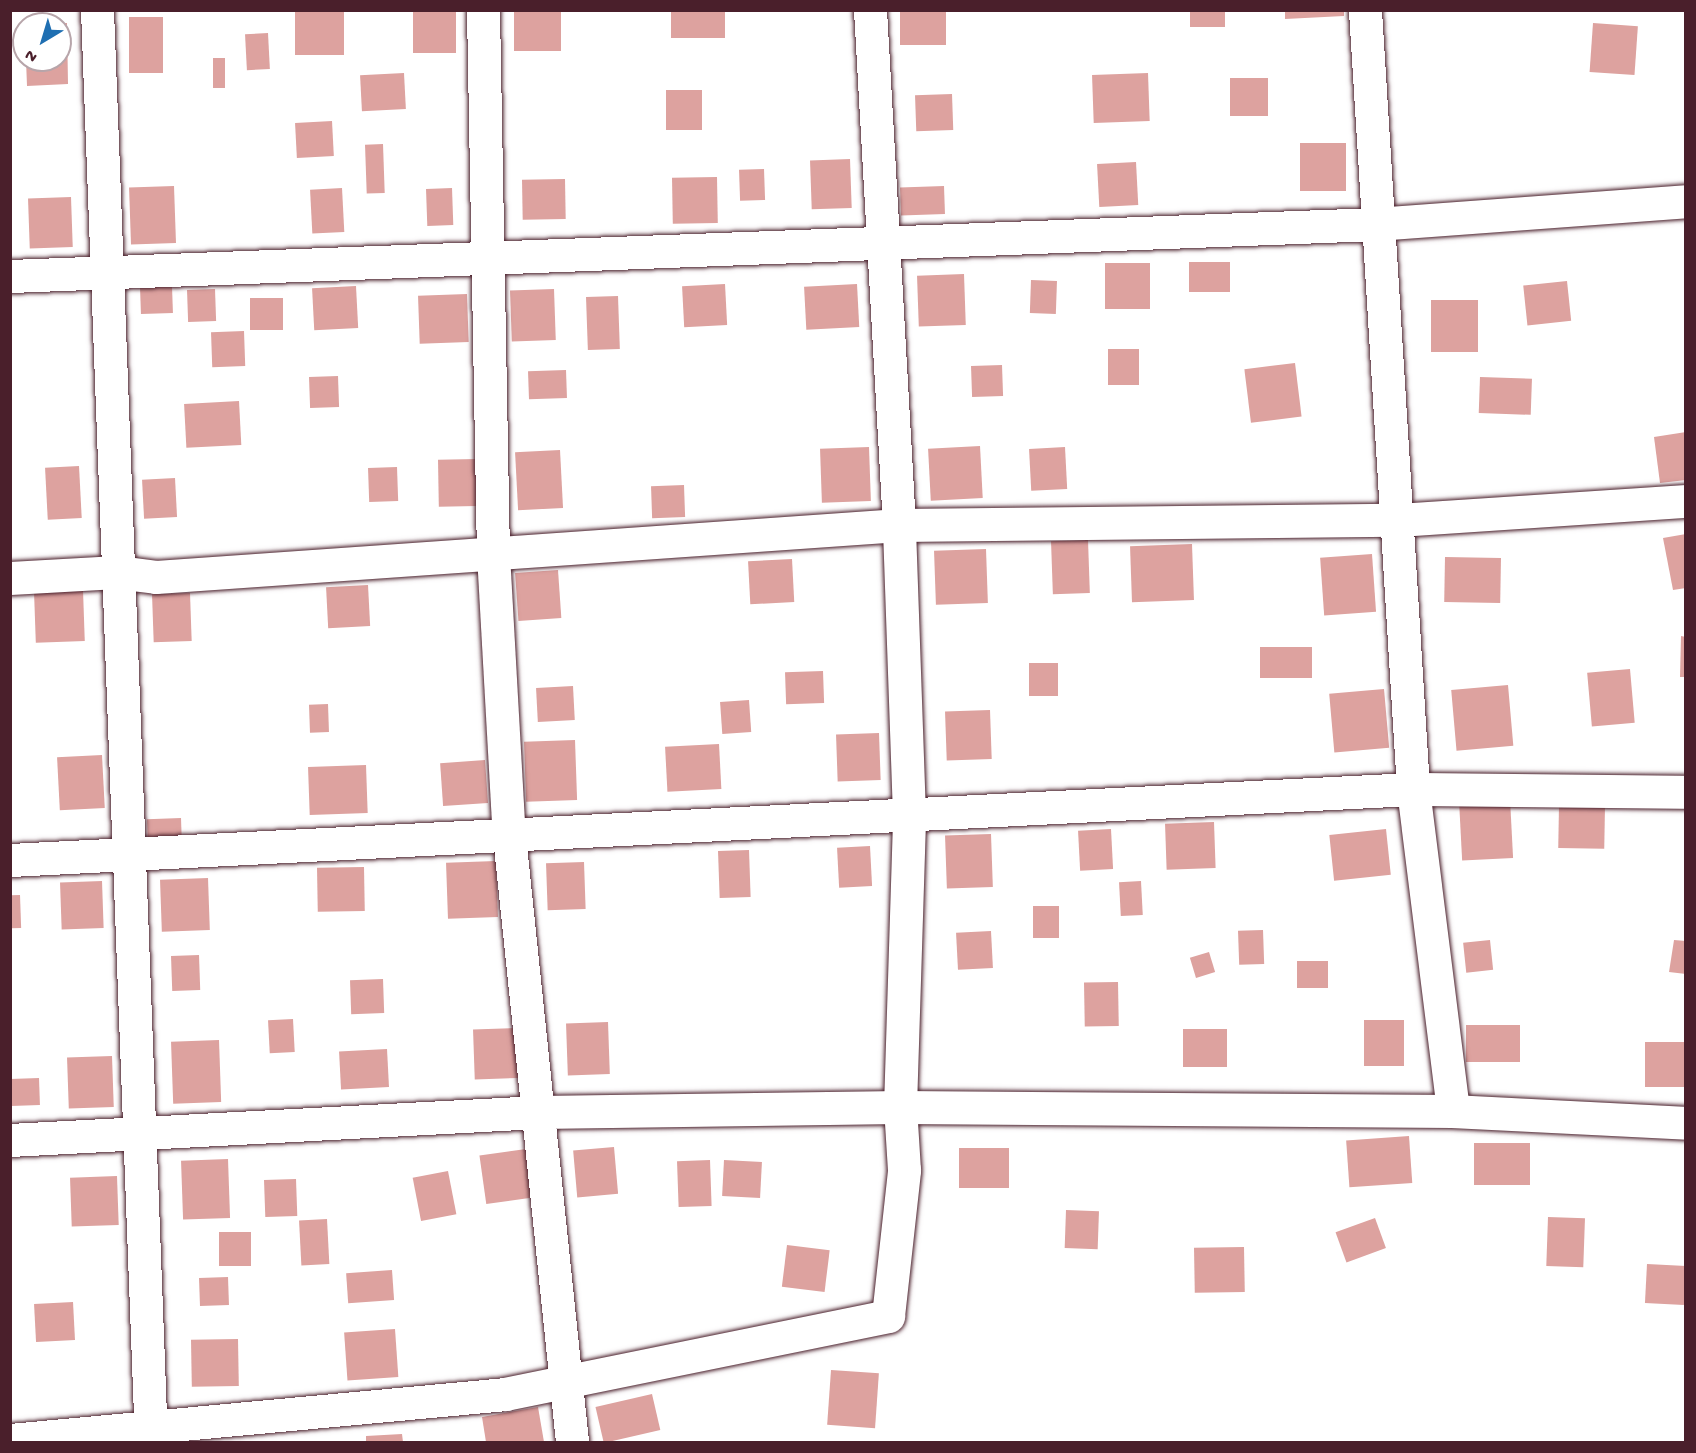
<!DOCTYPE html>
<style>
body{margin:0}
#map{position:relative;width:1696px;height:1453px;overflow:hidden;background:#fff;font-family:"Gochi Hand",sans-serif}
div>[style]{position:absolute}
.building>*{inset:0;background:#dda29f;transform-origin:0 0}
.roads{filter:drop-shadow(0 0 2px #4a1f2b) drop-shadow(0 0 2px #4a1f2b)}
.minor>*{height:33px;margin:-16.5px;padding:0 16.5px;transform-origin:16.5px;border-radius:16.5px;background:#fff}
span{translate:-50% -50%;white-space:nowrap;text-align:center;line-height:1.15;-webkit-text-stroke:6px #fff;paint-order:stroke}
.frame{position:absolute;inset:0;border:12px solid #4a1f2b;pointer-events:none}
.north{position:absolute;left:12px;top:12px;width:60px;height:60px;box-sizing:border-box;background:#fff;border:2px solid #b7a5aa;border-radius:50%;rotate:218deg;font-size:16px;font-weight:700;line-height:24px;text-align:center;color:#4a1f2b}
.north::after{content:'';display:block;margin:auto;width:21px;height:27px;background:#1f6fb2;clip-path:polygon(50% 0,100% 100%,50% 72%,0 100%)}
</style>
<div id="map">
<div class="building">
<div style="left:295px;top:10px;width:49px;height:45px"></div>
<div style="left:413px;top:10px;width:43px;height:43px"></div>
<div style="left:514px;top:10px;width:47px;height:41px"></div>
<div style="left:671px;top:10px;width:54px;height:28px"></div>
<div style="left:900px;top:10px;width:46px;height:35px"></div>
<div style="left:1190px;top:10px;width:35px;height:17px"></div>
<div style="clip-path:polygon(1285px 10px,1344px 10px,1344px 16px,1285px 19px)"></div>
<div style="left:129px;top:17px;width:34px;height:56px"></div>
<div style="clip-path:polygon(60px 23px,67px 23px,68px 84px,27px 86px,26px 60px,60px 60px)"></div>
<div style="left:1593px;top:23px;width:45px;height:49px;rotate:4deg"></div>
<div style="left:268px;top:33px;width:36px;height:23px;rotate:87deg"></div>
<div style="left:213px;top:58px;width:12px;height:30px"></div>
<div style="left:404px;top:73px;width:36px;height:44px;rotate:87deg"></div>
<div style="left:1148px;top:73px;width:48px;height:56px;rotate:88deg"></div>
<div style="left:1230px;top:78px;width:38px;height:38px"></div>
<div style="left:666px;top:90px;width:36px;height:40px"></div>
<div style="left:952px;top:94px;width:36px;height:37px;rotate:88deg"></div>
<div style="left:332px;top:121px;width:35px;height:37px;rotate:87deg"></div>
<div style="left:1300px;top:143px;width:46px;height:48px"></div>
<div style="left:383px;top:144px;width:49px;height:18px;rotate:88deg"></div>
<div style="left:850px;top:159px;width:49px;height:40px;rotate:88deg"></div>
<div style="left:1136px;top:162px;width:43px;height:39px;rotate:87deg"></div>
<div style="left:764px;top:169px;width:31px;height:25px;rotate:88deg"></div>
<div style="left:717px;top:177px;width:46px;height:45px;rotate:89deg"></div>
<div style="left:565px;top:179px;width:40px;height:43px;rotate:89deg"></div>
<div style="left:174px;top:186px;width:57px;height:45px;rotate:88deg"></div>
<div style="left:944px;top:186px;width:28px;height:44px;rotate:88deg"></div>
<div style="left:342px;top:188px;width:44px;height:32px;rotate:87deg"></div>
<div style="left:452px;top:188px;width:37px;height:26px;rotate:88deg"></div>
<div style="left:71px;top:197px;width:50px;height:43px;rotate:88deg"></div>
<div style="left:1189px;top:262px;width:41px;height:30px"></div>
<div style="left:1105px;top:263px;width:45px;height:46px"></div>
<div style="left:964px;top:274px;width:51px;height:47px;rotate:88deg"></div>
<div style="left:1031px;top:280px;width:26px;height:33px;rotate:2deg"></div>
<div style="left:1567px;top:281px;width:40px;height:44px;rotate:84deg"></div>
<div style="left:725px;top:284px;width:41px;height:43px;rotate:87deg"></div>
<div style="left:857px;top:284px;width:43px;height:53px;rotate:87deg"></div>
<div style="left:172px;top:286px;width:27px;height:32px;rotate:88deg"></div>
<div style="left:356px;top:286px;width:42px;height:44px;rotate:87deg"></div>
<div style="left:215px;top:289px;width:32px;height:28px;rotate:88deg"></div>
<div style="left:554px;top:289px;width:51px;height:44px;rotate:88deg"></div>
<div style="left:467px;top:294px;width:48px;height:49px;rotate:88deg"></div>
<div style="left:618px;top:296px;width:53px;height:32px;rotate:88deg"></div>
<div style="left:250px;top:298px;width:33px;height:32px"></div>
<div style="left:1431px;top:300px;width:47px;height:52px"></div>
<div style="left:244px;top:331px;width:35px;height:33px;rotate:88deg"></div>
<div style="left:1108px;top:349px;width:31px;height:36px"></div>
<div style="left:1295px;top:363px;width:54px;height:51px;rotate:83deg"></div>
<div style="left:1002px;top:365px;width:31px;height:31px;rotate:88deg"></div>
<div style="left:566px;top:370px;width:28px;height:38px;rotate:88deg"></div>
<div style="left:338px;top:376px;width:31px;height:29px;rotate:88deg"></div>
<div style="left:1480px;top:377px;width:52px;height:36px;rotate:2deg"></div>
<div style="left:239px;top:401px;width:44px;height:55px;rotate:87deg"></div>
<div style="clip-path:polygon(1686px 432px,1686px 480px,1660px 483px,1654px 437px)"></div>
<div style="left:980px;top:446px;width:52px;height:52px;rotate:87deg"></div>
<div style="left:869px;top:447px;width:54px;height:49px;rotate:88deg"></div>
<div style="left:1065px;top:447px;width:42px;height:36px;rotate:87deg"></div>
<div style="left:560px;top:450px;width:58px;height:45px;rotate:87deg"></div>
<div style="left:476px;top:459px;width:47px;height:38px;rotate:89deg"></div>
<div style="left:79px;top:466px;width:52px;height:34px;rotate:87deg"></div>
<div style="left:397px;top:467px;width:34px;height:29px;rotate:88deg"></div>
<div style="left:175px;top:478px;width:39px;height:33px;rotate:87deg"></div>
<div style="left:684px;top:485px;width:32px;height:33px;rotate:88deg"></div>
<div style="clip-path:polygon(1686px 534px,1686px 588px,1673px 590px,1663px 538px)"></div>
<div style="left:1088px;top:540px;width:53px;height:37px;rotate:88deg"></div>
<div style="left:1192px;top:544px;width:56px;height:62px;rotate:88deg"></div>
<div style="left:986px;top:549px;width:54px;height:52px;rotate:88deg"></div>
<div style="left:1372px;top:554px;width:58px;height:52px;rotate:86deg"></div>
<div style="left:1445px;top:557px;width:56px;height:45px;rotate:1deg"></div>
<div style="left:792px;top:559px;width:43px;height:44px;rotate:87deg"></div>
<div style="left:558px;top:570px;width:48px;height:43px;rotate:86deg"></div>
<div style="left:368px;top:585px;width:41px;height:42px;rotate:87deg"></div>
<div style="left:83px;top:590px;width:51px;height:49px;rotate:88deg"></div>
<div style="left:190px;top:593px;width:48px;height:38px;rotate:88deg"></div>
<div style="clip-path:polygon(1681px 636px,1686px 637px,1686px 677px,1680px 677px)"></div>
<div style="left:1260px;top:647px;width:52px;height:31px"></div>
<div style="left:1029px;top:663px;width:29px;height:33px"></div>
<div style="left:1630px;top:669px;width:54px;height:43px;rotate:85deg"></div>
<div style="left:823px;top:671px;width:32px;height:38px;rotate:88deg"></div>
<div style="left:1508px;top:685px;width:61px;height:57px;rotate:85deg"></div>
<div style="left:573px;top:686px;width:34px;height:37px;rotate:87deg"></div>
<div style="left:1384px;top:689px;width:59px;height:55px;rotate:85deg"></div>
<div style="left:749px;top:700px;width:32px;height:29px;rotate:86deg"></div>
<div style="left:328px;top:704px;width:28px;height:19px;rotate:88deg"></div>
<div style="left:990px;top:710px;width:49px;height:45px;rotate:88deg"></div>
<div style="left:879px;top:733px;width:47px;height:43px;rotate:88deg"></div>
<div style="left:575px;top:740px;width:60px;height:51px;rotate:88deg"></div>
<div style="left:719px;top:744px;width:45px;height:54px;rotate:87deg"></div>
<div style="left:102px;top:755px;width:53px;height:45px;rotate:87deg"></div>
<div style="left:485px;top:760px;width:43px;height:45px;rotate:86deg"></div>
<div style="left:366px;top:765px;width:48px;height:58px;rotate:88deg"></div>
<div style="left:1510px;top:799px;width:59px;height:51px;rotate:87deg"></div>
<div style="left:1559px;top:805px;width:46px;height:43px;rotate:1deg"></div>
<div style="left:181px;top:818px;width:26px;height:34px;rotate:88deg"></div>
<div style="left:1214px;top:822px;width:46px;height:49px;rotate:88deg"></div>
<div style="left:1111px;top:829px;width:40px;height:33px;rotate:87deg"></div>
<div style="left:1386px;top:829px;width:46px;height:57px;rotate:84deg"></div>
<div style="left:991px;top:834px;width:53px;height:46px;rotate:88deg"></div>
<div style="left:870px;top:846px;width:40px;height:33px;rotate:87deg"></div>
<div style="left:749px;top:850px;width:47px;height:31px;rotate:88deg"></div>
<div style="left:496px;top:861px;width:56px;height:50px;rotate:88deg"></div>
<div style="left:584px;top:862px;width:47px;height:38px;rotate:88deg"></div>
<div style="left:364px;top:867px;width:44px;height:47px;rotate:89deg"></div>
<div style="left:208px;top:878px;width:52px;height:48px;rotate:88deg"></div>
<div style="left:102px;top:881px;width:47px;height:42px;rotate:88deg"></div>
<div style="left:1141px;top:881px;width:34px;height:22px;rotate:87deg"></div>
<div style="left:20px;top:895px;width:33px;height:10px;rotate:88deg"></div>
<div style="left:1033px;top:906px;width:26px;height:32px"></div>
<div style="left:1263px;top:930px;width:34px;height:25px;rotate:88deg"></div>
<div style="left:991px;top:931px;width:37px;height:35px;rotate:87deg"></div>
<div style="left:1490px;top:940px;width:30px;height:27px;rotate:84deg"></div>
<div style="clip-path:polygon(1674px 940px,1686px 941px,1686px 974px,1669px 972px)"></div>
<div style="left:1209px;top:952px;width:21px;height:20px;rotate:73deg"></div>
<div style="left:199px;top:955px;width:35px;height:28px;rotate:88deg"></div>
<div style="left:1297px;top:961px;width:31px;height:27px"></div>
<div style="left:383px;top:979px;width:34px;height:33px;rotate:88deg"></div>
<div style="left:1118px;top:982px;width:44px;height:34px;rotate:89deg"></div>
<div style="left:293px;top:1019px;width:33px;height:25px;rotate:87deg"></div>
<div style="left:1364px;top:1020px;width:40px;height:46px"></div>
<div style="left:608px;top:1022px;width:52px;height:42px;rotate:88deg"></div>
<div style="left:1466px;top:1025px;width:54px;height:37px"></div>
<div style="left:517px;top:1028px;width:50px;height:44px;rotate:88deg"></div>
<div style="left:1183px;top:1029px;width:44px;height:38px"></div>
<div style="left:219px;top:1040px;width:62px;height:48px;rotate:88deg"></div>
<div style="left:1686px;top:1042px;width:45px;height:41px;rotate:90deg"></div>
<div style="left:387px;top:1049px;width:38px;height:48px;rotate:87deg"></div>
<div style="left:112px;top:1056px;width:51px;height:45px;rotate:88deg"></div>
<div style="left:39px;top:1078px;width:27px;height:29px;rotate:88deg"></div>
<div style="left:1409px;top:1136px;width:47px;height:63px;rotate:86deg"></div>
<div style="left:1474px;top:1143px;width:56px;height:42px"></div>
<div style="left:614px;top:1147px;width:47px;height:41px;rotate:85deg"></div>
<div style="left:959px;top:1148px;width:50px;height:40px"></div>
<div style="left:526px;top:1149px;width:49px;height:47px;rotate:82deg"></div>
<div style="left:228px;top:1159px;width:59px;height:47px;rotate:88deg"></div>
<div style="left:710px;top:1160px;width:46px;height:33px;rotate:88deg"></div>
<div style="left:724px;top:1160px;width:38px;height:36px;rotate:3deg"></div>
<div style="left:448px;top:1171px;width:44px;height:36px;rotate:79deg"></div>
<div style="left:117px;top:1176px;width:49px;height:47px;rotate:88deg"></div>
<div style="left:296px;top:1179px;width:37px;height:32px;rotate:88deg"></div>
<div style="left:1066px;top:1210px;width:33px;height:38px;rotate:2deg"></div>
<div style="left:1548px;top:1217px;width:37px;height:49px;rotate:2deg"></div>
<div style="left:1375px;top:1218px;width:32px;height:42px;rotate:70deg"></div>
<div style="left:327px;top:1219px;width:45px;height:28px;rotate:87deg"></div>
<div style="left:219px;top:1232px;width:32px;height:34px"></div>
<div style="left:787px;top:1245px;width:43px;height:42px;rotate:7deg"></div>
<div style="left:1244px;top:1247px;width:45px;height:50px;rotate:89deg"></div>
<div style="left:1647px;top:1264px;width:39px;height:39px;rotate:3deg"></div>
<div style="left:392px;top:1270px;width:30px;height:46px;rotate:86deg"></div>
<div style="left:228px;top:1277px;width:28px;height:29px;rotate:88deg"></div>
<div style="left:73px;top:1302px;width:38px;height:39px;rotate:87deg"></div>
<div style="left:395px;top:1329px;width:48px;height:51px;rotate:86deg"></div>
<div style="left:238px;top:1339px;width:47px;height:47px;rotate:89deg"></div>
<div style="left:831px;top:1370px;width:48px;height:55px;rotate:4deg"></div>
<div style="left:652px;top:1394px;width:37px;height:58px;rotate:77deg"></div>
<div style="clip-path:polygon(538px 1407px,544px 1442px,486px 1442px,482px 1417px)"></div>
<div style="clip-path:polygon(402px 1434px,403px 1442px,366px 1442px,366px 1436px)"></div>
</div>
<div class="roads">
<div class="minor">
<div style="left:97px;top:10px;width:1433px;rotate:87.84deg"></div>
<div style="left:483px;top:10px;width:544px;rotate:88.95deg"></div>
<div style="left:493px;top:554px;width:282px;rotate:86.8deg"></div>
<div style="left:509px;top:836px;width:609px;rotate:84.06deg"></div>
<div style="left:1365px;top:10px;width:780px;rotate:86.47deg"></div>
<div style="left:1413px;top:789px;width:324px;rotate:82.9deg"></div>
<div style="left:10px;top:276px;width:1366px;rotate:-2.18deg"></div>
<div style="left:1375px;top:224px;width:312px;rotate:-4.2deg"></div>
<div style="left:10px;top:578px;width:107px;rotate:-3.2deg"></div>
<div style="left:117px;top:572px;width:39px;rotate:7deg"></div>
<div style="left:156px;top:577px;width:745px;rotate:-4deg"></div>
<div style="left:899px;top:525px;width:499px;rotate:-0.6deg"></div>
<div style="left:1398px;top:520px;width:289px;rotate:-3.8deg"></div>
<div style="left:10px;top:860px;width:1405px;rotate:-2.9deg"></div>
<div style="left:1413px;top:789px;width:273px;rotate:0.6deg"></div>
<div style="left:10px;top:1140px;width:530px;rotate:-3.03deg"></div>
<div style="left:539px;top:1112px;width:361px;rotate:-0.8deg"></div>
<div style="left:900px;top:1107px;width:553px;rotate:0.41deg"></div>
<div style="left:1453px;top:1111px;width:233px;rotate:2.9deg"></div>
<div style="left:10px;top:1440px;width:497px;rotate:-5.3deg"></div>
<div style="left:505px;top:1394px;width:391px;rotate:-11.5deg"></div>
<div style="left:888px;top:1316px;width:147px;rotate:-83.7deg"></div>
<div style="left:904px;top:1170px;width:63px;rotate:-93.6deg"></div>
<div style="left:900px;top:1107px;width:292px;rotate:-88.2deg"></div>
<div style="left:909px;top:815px;width:290px;rotate:-92deg"></div>
<div style="left:899px;top:525px;width:516px;rotate:-93.22deg"></div>
</div>
</div>
<div class="frame"></div>
<div class="north">N</div>
</div>
